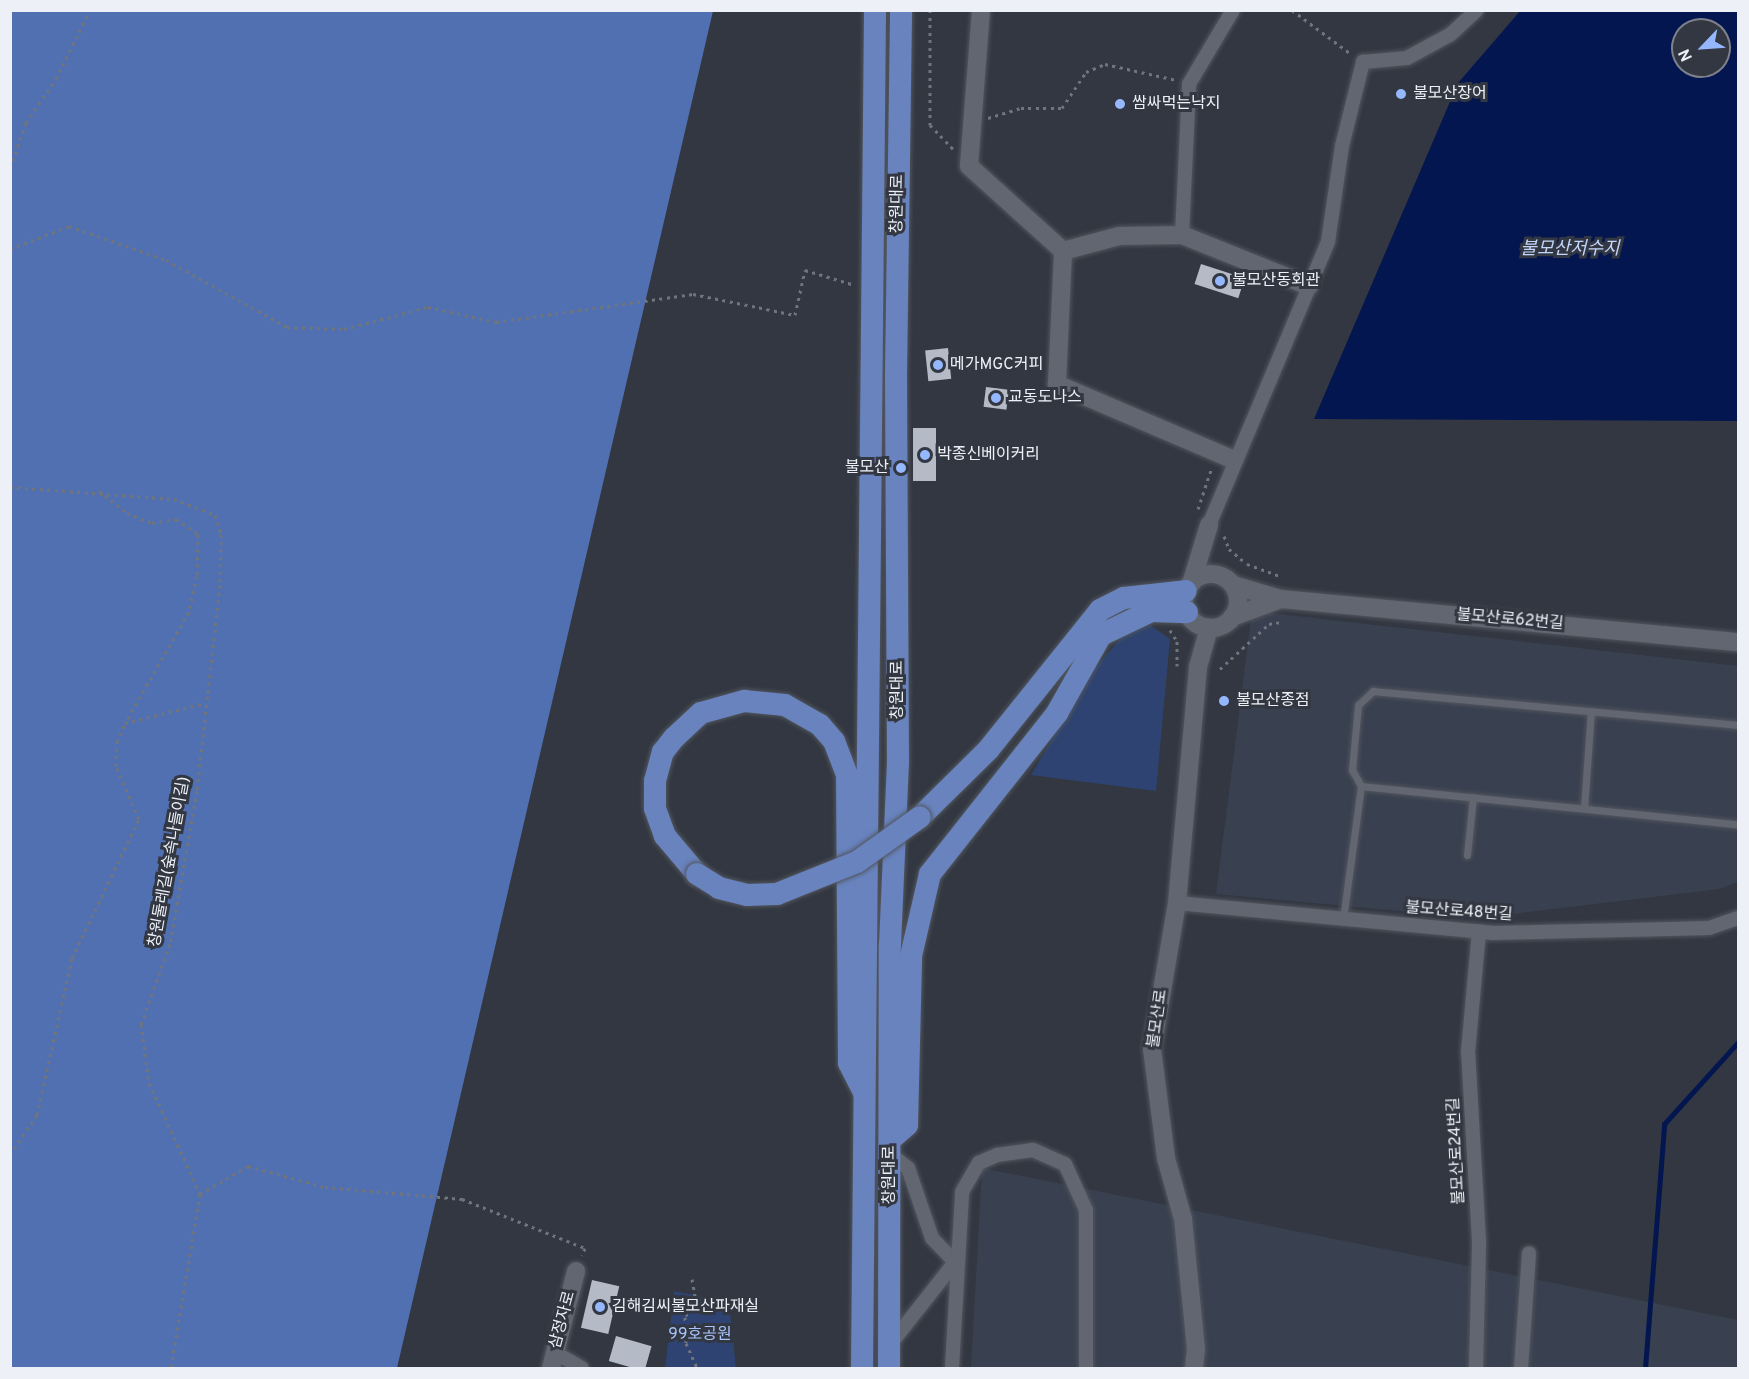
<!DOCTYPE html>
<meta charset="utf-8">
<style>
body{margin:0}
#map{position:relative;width:1749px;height:1379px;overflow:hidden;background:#323741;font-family:Overpass,"Noto Sans KR",sans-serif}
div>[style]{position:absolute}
.built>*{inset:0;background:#394050}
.green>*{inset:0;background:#2e4371}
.forest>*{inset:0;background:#5170b1}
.water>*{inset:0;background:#041650}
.stream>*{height:5px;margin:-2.5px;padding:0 2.5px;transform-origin:2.5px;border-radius:2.5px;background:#041650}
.building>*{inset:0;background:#b4bac6;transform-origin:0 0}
.path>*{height:3px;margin-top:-1.5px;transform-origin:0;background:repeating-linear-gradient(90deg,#70757d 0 3px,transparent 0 7.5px)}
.roads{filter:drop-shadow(0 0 2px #51555d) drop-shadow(0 0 2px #51555d)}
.service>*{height:7px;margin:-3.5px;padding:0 3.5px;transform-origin:3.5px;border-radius:3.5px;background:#616671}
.minor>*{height:14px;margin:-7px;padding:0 7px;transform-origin:7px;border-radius:7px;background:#616671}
.tertiary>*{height:18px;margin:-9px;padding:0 9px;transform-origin:9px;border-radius:9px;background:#616671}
.tertiary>.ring{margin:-9px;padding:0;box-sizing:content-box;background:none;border:18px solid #616671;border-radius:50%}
.primary>*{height:22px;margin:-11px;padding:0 11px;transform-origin:11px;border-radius:11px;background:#6883be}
.bridges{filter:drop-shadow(0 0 2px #51555d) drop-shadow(0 0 2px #51555d)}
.primary-bridge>*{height:22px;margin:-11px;padding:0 11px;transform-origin:11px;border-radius:11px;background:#6883be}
.dots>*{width:16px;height:16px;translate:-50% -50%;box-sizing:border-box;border:3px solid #323741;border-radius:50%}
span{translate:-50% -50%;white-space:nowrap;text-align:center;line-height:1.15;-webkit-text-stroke:6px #323741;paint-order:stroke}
.poi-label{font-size:16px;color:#edf1f7}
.left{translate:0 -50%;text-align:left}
.right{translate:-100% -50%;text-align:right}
.street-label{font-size:16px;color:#edf1f7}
.park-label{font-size:16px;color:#a8c3fa}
.water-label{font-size:18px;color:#c3d5fa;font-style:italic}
.frame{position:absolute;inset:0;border:12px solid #edf1f7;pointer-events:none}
.north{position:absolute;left:1671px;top:18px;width:60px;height:60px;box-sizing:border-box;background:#323741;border:2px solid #7d818a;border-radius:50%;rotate:245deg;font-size:16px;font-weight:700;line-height:24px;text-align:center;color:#edf1f7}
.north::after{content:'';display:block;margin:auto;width:21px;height:27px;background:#94b7fd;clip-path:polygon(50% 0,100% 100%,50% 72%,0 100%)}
</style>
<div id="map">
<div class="built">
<div style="clip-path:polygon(1252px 611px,1738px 666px,1738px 882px,1720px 889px,1477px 918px,1216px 894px)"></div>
<div style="clip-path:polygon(982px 1168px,1738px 1320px,1738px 1368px,971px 1368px)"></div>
</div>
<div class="green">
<div style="clip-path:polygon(1150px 625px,1170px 639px,1156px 791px,1031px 775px,1091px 673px,1125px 633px)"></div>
<div style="clip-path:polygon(674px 1291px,729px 1302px,736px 1368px,665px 1368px)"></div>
</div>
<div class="forest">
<div style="clip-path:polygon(10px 11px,713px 11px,397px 1368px,11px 1368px)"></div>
</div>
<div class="water">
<div style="clip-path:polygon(evenodd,1521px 10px,1738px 11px,1738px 421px,1314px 419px,1458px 83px,1521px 10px,1683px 30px,1719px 30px,1719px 66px,1683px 66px,1683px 30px)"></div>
</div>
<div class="stream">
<div style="left:1645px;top:1368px;width:245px;rotate:-85.5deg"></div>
<div style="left:1664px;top:1124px;width:110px;rotate:-47.9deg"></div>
</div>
<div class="building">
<div style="left:1201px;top:264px;width:46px;height:21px;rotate:18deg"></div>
<div style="left:948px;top:348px;width:31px;height:23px;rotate:84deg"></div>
<div style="left:986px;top:387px;width:23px;height:20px;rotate:7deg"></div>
<div style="left:913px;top:428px;width:23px;height:53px"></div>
<div style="left:592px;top:1280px;width:28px;height:49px;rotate:13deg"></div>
<div style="left:616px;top:1336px;width:37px;height:26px;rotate:16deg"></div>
</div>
<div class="path">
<div style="left:930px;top:10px;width:115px;rotate:90deg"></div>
<div style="left:930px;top:125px;width:33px;rotate:46deg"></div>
<div style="left:1292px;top:10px;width:74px;rotate:36.7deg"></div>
<div style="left:988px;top:118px;width:34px;rotate:-17deg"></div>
<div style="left:1021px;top:108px;width:41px"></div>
<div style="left:1062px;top:108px;width:43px;rotate:-56.3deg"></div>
<div style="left:1086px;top:72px;width:21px;rotate:-23deg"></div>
<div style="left:1105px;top:64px;width:73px;rotate:12.7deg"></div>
<div style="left:10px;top:168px;width:48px;rotate:-70.4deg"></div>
<div style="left:26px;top:123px;width:53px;rotate:-55.7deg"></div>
<div style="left:56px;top:79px;width:77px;rotate:-63.8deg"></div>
<div style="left:10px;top:249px;width:63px;rotate:-21.3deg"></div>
<div style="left:69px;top:226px;width:103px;rotate:19.3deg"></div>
<div style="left:166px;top:260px;width:138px;rotate:29deg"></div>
<div style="left:287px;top:327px;width:57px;rotate:2deg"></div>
<div style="left:344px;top:329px;width:87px;rotate:-14.7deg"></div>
<div style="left:428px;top:307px;width:70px;rotate:12.4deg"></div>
<div style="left:496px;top:322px;width:199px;rotate:-8.1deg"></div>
<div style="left:693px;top:294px;width:104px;rotate:11.6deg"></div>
<div style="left:795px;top:315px;width:46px;rotate:-77.5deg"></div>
<div style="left:805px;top:270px;width:52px;rotate:16.7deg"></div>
<div style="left:10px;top:487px;width:164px;rotate:4.2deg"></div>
<div style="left:174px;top:499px;width:44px;rotate:21.3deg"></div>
<div style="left:215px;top:515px;width:20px;rotate:72deg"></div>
<div style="left:221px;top:534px;width:51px;rotate:91.1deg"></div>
<div style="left:220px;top:585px;width:207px;rotate:96.4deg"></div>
<div style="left:197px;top:791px;width:155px;rotate:100deg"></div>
<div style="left:170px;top:944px;width:85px;rotate:109.9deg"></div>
<div style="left:141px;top:1024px;width:60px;rotate:82.3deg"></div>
<div style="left:149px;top:1083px;width:122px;rotate:65.3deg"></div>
<div style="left:200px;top:1194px;width:176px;rotate:99.5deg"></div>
<div style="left:99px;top:491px;width:36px;rotate:38deg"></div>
<div style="left:127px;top:513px;width:27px;rotate:22deg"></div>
<div style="left:152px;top:523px;width:24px;rotate:-9deg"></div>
<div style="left:176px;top:519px;width:27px;rotate:34deg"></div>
<div style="left:198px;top:534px;width:42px;rotate:91.4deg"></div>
<div style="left:197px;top:576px;width:37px;rotate:103deg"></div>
<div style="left:189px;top:612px;width:128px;rotate:120deg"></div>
<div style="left:1198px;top:509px;width:44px;rotate:-71.6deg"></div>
<div style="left:1224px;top:536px;width:14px;rotate:69deg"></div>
<div style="left:1229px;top:549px;width:23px;rotate:40deg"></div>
<div style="left:1247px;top:564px;width:35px;rotate:20deg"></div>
<div style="left:1170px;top:630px;width:13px;rotate:58deg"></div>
<div style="left:1177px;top:641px;width:25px;rotate:90deg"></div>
<div style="left:1220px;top:669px;width:67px;rotate:-42.6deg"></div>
<div style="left:1269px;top:624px;width:12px;rotate:-9deg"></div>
<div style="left:10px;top:1155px;width:48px;rotate:-56deg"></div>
<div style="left:37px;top:1115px;width:161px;rotate:-77.4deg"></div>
<div style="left:72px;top:958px;width:154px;rotate:-64.3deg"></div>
<div style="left:139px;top:819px;width:58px;rotate:-113.5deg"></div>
<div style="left:116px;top:766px;width:24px;rotate:-88deg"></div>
<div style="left:117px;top:742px;width:21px;rotate:-67deg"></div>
<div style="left:125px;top:723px;width:83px;rotate:-13.9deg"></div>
<div style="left:200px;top:1194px;width:56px;rotate:-30.3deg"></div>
<div style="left:248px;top:1166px;width:80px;rotate:15.3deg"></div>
<div style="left:325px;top:1187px;width:138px;rotate:5deg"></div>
<div style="left:462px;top:1199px;width:132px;rotate:21.7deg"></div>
<div style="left:585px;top:1248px;width:8px;rotate:113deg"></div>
<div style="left:692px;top:1279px;width:22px;rotate:80deg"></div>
<div style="left:696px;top:1301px;width:19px;rotate:125deg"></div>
<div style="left:685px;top:1317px;width:26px;rotate:88deg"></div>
<div style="left:686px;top:1343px;width:27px;rotate:66deg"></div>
</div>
<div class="roads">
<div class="service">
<div style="left:1361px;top:786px;width:379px;rotate:5.8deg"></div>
<div style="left:1584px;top:808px;width:97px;rotate:-85.9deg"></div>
<div style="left:1467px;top:855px;width:58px;rotate:-84.1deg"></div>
<div style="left:1343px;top:919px;width:134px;rotate:-82.3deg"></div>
<div style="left:1361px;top:786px;width:18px;rotate:-119deg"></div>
<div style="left:1352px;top:770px;width:65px;rotate:-84.7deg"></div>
<div style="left:1358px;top:705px;width:21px;rotate:-43deg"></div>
<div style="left:1373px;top:691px;width:367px;rotate:5.3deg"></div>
</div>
<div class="minor">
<div style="left:1182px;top:235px;width:151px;rotate:-87.3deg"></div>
<div style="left:1189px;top:84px;width:86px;rotate:-59.3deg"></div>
<div style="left:1209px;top:525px;width:307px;rotate:-67.2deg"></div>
<div style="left:1328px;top:242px;width:97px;rotate:-81.7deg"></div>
<div style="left:1342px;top:146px;width:87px;rotate:-76deg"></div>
<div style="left:1363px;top:62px;width:44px;rotate:-5.2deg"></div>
<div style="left:1407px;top:58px;width:50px;rotate:-28.6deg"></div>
<div style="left:1451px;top:34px;width:35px;rotate:-43deg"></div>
<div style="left:1177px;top:903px;width:316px;rotate:5.4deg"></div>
<div style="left:1492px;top:933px;width:217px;rotate:-1.3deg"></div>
<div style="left:1709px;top:928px;width:31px;rotate:-19deg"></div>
<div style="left:889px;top:1346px;width:107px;rotate:-51.8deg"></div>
<div style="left:955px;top:1262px;width:33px;rotate:-134deg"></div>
<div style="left:932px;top:1238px;width:74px;rotate:-108.9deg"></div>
<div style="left:908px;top:1168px;width:23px;rotate:-142deg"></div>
<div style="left:554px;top:1352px;width:32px;rotate:30deg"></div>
<div style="left:952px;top:1368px;width:176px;rotate:-86.7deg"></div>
<div style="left:962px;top:1192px;width:34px;rotate:-60deg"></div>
<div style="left:979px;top:1163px;width:20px;rotate:-24deg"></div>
<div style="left:997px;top:1155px;width:36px;rotate:-8deg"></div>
<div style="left:1033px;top:1150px;width:35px;rotate:24deg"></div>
<div style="left:1065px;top:1164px;width:51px;rotate:65.5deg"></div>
<div style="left:1086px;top:1210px;width:158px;rotate:90deg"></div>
<div style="left:1476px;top:1368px;width:127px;rotate:-88.6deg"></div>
<div style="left:1479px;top:1241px;width:189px;rotate:-93.3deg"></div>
<div style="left:1468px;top:1052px;width:121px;rotate:-84.8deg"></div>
<div style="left:1521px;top:1368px;width:115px;rotate:-86deg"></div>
</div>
<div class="tertiary">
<div style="left:981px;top:10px;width:156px;rotate:94.4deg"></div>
<div style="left:969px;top:166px;width:127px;rotate:42.1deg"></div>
<div style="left:1234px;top:460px;width:193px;rotate:-156.8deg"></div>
<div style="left:1057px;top:384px;width:133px;rotate:-87.4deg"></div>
<div style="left:1063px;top:251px;width:58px;rotate:-15deg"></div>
<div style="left:1119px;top:236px;width:63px;rotate:-0.9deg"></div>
<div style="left:1182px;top:235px;width:137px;rotate:21.9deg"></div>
<div class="ring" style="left:1184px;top:574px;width:36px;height:36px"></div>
<div style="left:1191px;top:584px;width:62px;rotate:-73deg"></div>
<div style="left:1233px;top:585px;width:50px;rotate:16.3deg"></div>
<div style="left:1281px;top:599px;width:459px;rotate:5.4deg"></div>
<div style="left:1232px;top:617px;width:52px;rotate:-20.2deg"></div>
<div style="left:551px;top:1368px;width:100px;rotate:-75.5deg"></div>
<div style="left:1194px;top:1368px;width:19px;rotate:-84deg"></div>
<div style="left:1196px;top:1349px;width:131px;rotate:-95.7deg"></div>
<div style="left:1183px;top:1219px;width:63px;rotate:-105.6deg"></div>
<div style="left:1166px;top:1158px;width:110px;rotate:-97.3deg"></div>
<div style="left:1152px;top:1049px;width:148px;rotate:-80.3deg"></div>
<div style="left:1177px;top:903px;width:237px;rotate:-84.9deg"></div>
<div style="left:1198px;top:667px;width:41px;rotate:-74.2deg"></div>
</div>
<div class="primary">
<div style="left:920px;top:817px;width:95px;rotate:-44.6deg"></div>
<div style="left:988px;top:750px;width:179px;rotate:-51.3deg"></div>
<div style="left:1100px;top:610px;width:27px;rotate:-27deg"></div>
<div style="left:1124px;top:598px;width:62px;rotate:-6.4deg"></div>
<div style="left:697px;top:874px;width:50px;rotate:-130.1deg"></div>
<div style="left:665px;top:836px;width:30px;rotate:-110deg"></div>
<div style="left:655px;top:808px;width:27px;rotate:-90deg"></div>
<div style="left:655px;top:781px;width:30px;rotate:-75deg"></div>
<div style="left:663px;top:752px;width:18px;rotate:-52deg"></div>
<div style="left:674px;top:738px;width:37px;rotate:-43deg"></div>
<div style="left:701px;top:713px;width:45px;rotate:-15.6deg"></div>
<div style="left:744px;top:701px;width:41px;rotate:5.6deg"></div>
<div style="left:785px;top:705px;width:40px;rotate:29.7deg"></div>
<div style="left:820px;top:725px;width:21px;rotate:49deg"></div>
<div style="left:834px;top:741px;width:36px;rotate:69deg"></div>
<div style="left:847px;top:775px;width:288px;rotate:89.6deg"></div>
<div style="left:849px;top:1063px;width:34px;rotate:63deg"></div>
<div style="left:891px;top:1139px;width:21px;rotate:-41deg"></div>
<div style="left:907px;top:1125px;width:169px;rotate:-88.6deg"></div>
<div style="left:911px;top:956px;width:84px;rotate:-77deg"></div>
<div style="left:930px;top:874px;width:205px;rotate:-51.7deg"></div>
<div style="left:1057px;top:713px;width:90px;rotate:-60.6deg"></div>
<div style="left:1101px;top:635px;width:55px;rotate:-25.6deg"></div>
<div style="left:1151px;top:611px;width:36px;rotate:2deg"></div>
<div style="left:862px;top:1368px;width:1358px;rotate:-89.45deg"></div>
<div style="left:889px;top:1368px;width:423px;rotate:-89.9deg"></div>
<div style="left:890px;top:945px;width:184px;rotate:-87.5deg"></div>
<div style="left:898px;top:761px;width:387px;rotate:-90.3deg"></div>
<div style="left:896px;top:374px;width:364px;rotate:-89.2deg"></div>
</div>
</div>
<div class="bridges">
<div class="primary-bridge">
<div style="left:697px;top:874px;width:26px;rotate:32deg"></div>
<div style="left:719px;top:888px;width:29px;rotate:14deg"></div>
<div style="left:747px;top:895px;width:30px;rotate:-2deg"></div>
<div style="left:777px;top:894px;width:86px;rotate:-21.8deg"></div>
<div style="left:857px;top:862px;width:77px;rotate:-35.5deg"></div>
</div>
</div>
<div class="dots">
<div style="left:1401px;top:94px;background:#94b7fd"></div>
<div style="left:1120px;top:104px;background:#94b7fd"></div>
<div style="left:1220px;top:281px;background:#94b7fd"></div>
<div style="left:938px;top:365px;background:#94b7fd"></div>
<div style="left:996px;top:398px;background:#94b7fd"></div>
<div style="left:925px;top:455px;background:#94b7fd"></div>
<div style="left:901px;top:468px;background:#94b7fd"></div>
<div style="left:1224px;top:701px;background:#94b7fd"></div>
<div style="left:600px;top:1307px;background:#94b7fd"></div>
</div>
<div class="poi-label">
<span class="left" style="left:1413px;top:94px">불모산장어</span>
<span class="left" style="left:1132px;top:104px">쌈싸먹는낙지</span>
<span class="left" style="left:1232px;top:281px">불모산동회관</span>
<span class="left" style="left:950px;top:365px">메가MGC커피</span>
<span class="left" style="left:1008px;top:398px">교동도나스</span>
<span class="left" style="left:937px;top:455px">박종신베이커리</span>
<span class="right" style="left:889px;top:468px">불모산</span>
<span class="left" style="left:1236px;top:701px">불모산종점</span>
<span class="left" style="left:612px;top:1307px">김해김씨불모산파재실</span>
</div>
<div class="street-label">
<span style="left:898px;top:204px;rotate:-89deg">창원대로</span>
<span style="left:1510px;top:620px;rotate:5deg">불모산로62번길</span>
<span style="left:898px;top:690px;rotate:-90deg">창원대로</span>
<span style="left:170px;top:862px;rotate:-80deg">창원둘레길(숲속나들이길)</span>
<span style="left:1459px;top:912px;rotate:4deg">불모산로48번길</span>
<span style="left:1158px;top:1019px;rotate:-82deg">불모산로</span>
<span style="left:1457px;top:1151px;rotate:-93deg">불모산로24번길</span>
<span style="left:890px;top:1175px;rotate:-90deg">창원대로</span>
<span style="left:563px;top:1320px;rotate:-75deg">삼정자로</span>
</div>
<div class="park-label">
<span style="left:700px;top:1335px">99호공원</span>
</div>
<div class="water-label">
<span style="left:1570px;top:250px">불모산저수지</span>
</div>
<div class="frame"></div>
<div class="north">N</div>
</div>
